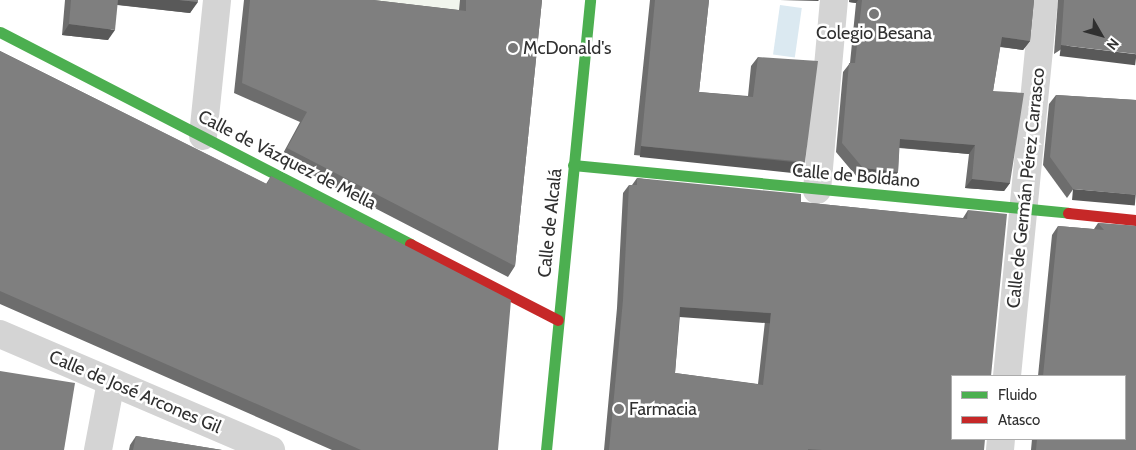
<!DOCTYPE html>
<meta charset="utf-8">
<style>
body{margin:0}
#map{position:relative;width:1136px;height:450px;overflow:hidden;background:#fff;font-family:Cabin,sans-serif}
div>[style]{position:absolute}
.green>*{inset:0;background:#f1f5ed}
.water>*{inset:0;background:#dbe9f1;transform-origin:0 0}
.street>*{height:28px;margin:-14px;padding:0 14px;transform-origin:14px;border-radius:14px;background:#d4d4d4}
.fast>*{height:11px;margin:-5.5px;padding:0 5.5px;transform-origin:5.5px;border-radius:5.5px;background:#4caf50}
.jam>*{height:11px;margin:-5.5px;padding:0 5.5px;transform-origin:5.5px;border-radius:5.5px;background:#c62828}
.wall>*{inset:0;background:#6d6d6d}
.shaded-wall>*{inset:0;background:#595959;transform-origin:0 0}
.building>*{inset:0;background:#7f7f7f}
.dots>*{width:14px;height:14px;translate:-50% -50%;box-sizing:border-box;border:2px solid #fff;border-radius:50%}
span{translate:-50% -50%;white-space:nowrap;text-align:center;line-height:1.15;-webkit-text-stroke:5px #fff;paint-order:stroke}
.poi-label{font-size:18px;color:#303030}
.left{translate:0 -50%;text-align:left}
.street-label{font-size:18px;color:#303030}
.legend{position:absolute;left:951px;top:375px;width:175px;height:65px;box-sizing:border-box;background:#fff;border:1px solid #acacac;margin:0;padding:6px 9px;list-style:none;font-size:15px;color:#303030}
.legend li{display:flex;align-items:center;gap:10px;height:25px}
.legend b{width:25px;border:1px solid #acacac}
.north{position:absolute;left:1076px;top:10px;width:50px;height:50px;-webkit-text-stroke:4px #fff;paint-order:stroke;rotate:128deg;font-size:14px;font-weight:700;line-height:20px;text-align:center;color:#303030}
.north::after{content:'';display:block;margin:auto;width:18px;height:22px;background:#303030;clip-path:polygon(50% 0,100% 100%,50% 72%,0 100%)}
</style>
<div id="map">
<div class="green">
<div style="clip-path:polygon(351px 0,473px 0,471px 24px)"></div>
</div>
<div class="water">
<div style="left:780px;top:5px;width:22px;height:50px;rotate:8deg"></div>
</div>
<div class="street">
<div style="left:203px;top:136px;width:137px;rotate:-84.1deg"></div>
<div style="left:817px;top:190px;width:191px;rotate:-84.9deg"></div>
<div style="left:0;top:334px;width:295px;rotate:23.2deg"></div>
<div style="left:1007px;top:376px;width:378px;rotate:-84.4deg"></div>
<div style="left:98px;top:450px;width:69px;rotate:-79.2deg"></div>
<div style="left:1000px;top:450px;width:11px;rotate:-85deg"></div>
</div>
<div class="fast">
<div style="left:0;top:32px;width:462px;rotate:27.3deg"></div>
<div style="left:573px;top:165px;width:497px;rotate:5.5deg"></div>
<div style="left:546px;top:450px;width:452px;rotate:-84.4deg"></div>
</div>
<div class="jam">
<div style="left:1068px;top:213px;width:68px;rotate:5.9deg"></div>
<div style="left:410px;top:244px;width:166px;rotate:27.2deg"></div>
</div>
<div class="wall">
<div style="clip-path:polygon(65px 0,198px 0,190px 13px,117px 5px,108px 40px,62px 35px)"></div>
<div style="clip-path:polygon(244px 0,373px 0,459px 10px,460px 0,542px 0,515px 266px,508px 277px,280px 159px,300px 122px,234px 93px)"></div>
<div style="clip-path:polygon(650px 0,709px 0,699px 92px,748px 96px,751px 66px,758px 57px,805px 162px,799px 171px,634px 155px)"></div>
<div style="clip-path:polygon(849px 0,1034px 0,1030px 41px,1023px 50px,1000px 47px,993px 91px,1010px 183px,1004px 191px,965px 188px,969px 154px,899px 148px,898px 172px,891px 180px,857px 177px,836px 152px,843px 72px,850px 63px,856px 3px,849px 2px)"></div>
<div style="clip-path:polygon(1058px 0,1136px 0,1054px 54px)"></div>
<div style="clip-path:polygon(0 51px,266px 184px,271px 176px,498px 450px,332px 450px,0 304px)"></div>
<div style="clip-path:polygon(1056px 95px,1136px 100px,1067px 198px,1043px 165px,1049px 104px)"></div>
<div style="clip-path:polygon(evenodd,637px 178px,801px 202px,900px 212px,963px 218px,968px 210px,984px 450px,604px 450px,617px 308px,623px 193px,629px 185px,632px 185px,637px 178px,680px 315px,765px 321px,758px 384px,675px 373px,680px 315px)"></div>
<div style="clip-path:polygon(1098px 223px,1136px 226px,1136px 450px,1031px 450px,1032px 439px,1125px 439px,1125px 376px,1038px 376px,1052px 235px,1058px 226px,1094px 229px)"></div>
<div style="clip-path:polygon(136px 436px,222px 450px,129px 450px,130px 445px)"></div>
</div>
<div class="shaded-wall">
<div style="clip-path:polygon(114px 0,179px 0,198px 2px,190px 13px,111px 4px)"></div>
<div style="clip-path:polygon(780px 0,819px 0,818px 1px)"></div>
<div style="clip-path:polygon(851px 0,858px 0,856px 3px,849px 2px)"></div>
<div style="clip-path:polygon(69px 24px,115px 30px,108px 40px,62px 35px)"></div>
<div style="clip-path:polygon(1002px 37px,1030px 41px,1023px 50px,996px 46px)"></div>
<div style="left:1061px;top:45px;width:76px;height:11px;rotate:7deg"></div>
<div style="clip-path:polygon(900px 139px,975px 145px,969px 154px,894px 147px)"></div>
<div style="left:641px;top:146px;width:165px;height:11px;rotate:6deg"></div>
<div style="clip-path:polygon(863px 168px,898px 172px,891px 180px,857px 177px)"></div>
<div style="clip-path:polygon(972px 179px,1010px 183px,1004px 191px,965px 188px)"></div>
<div style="left:1073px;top:189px;width:63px;height:11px;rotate:5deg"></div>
<div style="left:680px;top:307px;width:91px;height:10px;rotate:4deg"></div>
</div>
<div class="building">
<div style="clip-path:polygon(71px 0,118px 0,115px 30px,69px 24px)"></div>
<div style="clip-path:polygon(179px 0,198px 0,198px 2px)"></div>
<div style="clip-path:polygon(250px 0,373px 0,466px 11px,466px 0,542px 0,515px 266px,287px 148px,307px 112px,242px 83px)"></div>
<div style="clip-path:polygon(655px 0,709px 0,699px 92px,753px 97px,758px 57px,818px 61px,805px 162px,641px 146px)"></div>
<div style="clip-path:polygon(862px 0,1034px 0,1030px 41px,1002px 37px,993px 91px,1024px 93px,1010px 183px,972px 179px,975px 145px,900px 139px,898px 172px,863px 168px,842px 143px,849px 63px,855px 63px)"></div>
<div style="clip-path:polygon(1064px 0,1136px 0,1136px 54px,1061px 45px)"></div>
<div style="clip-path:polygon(0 51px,267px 184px,271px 176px,511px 300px,498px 450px,361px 450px,0 291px)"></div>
<div style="clip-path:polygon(1056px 95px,1136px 100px,1136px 195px,1073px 189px,1050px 157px)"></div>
<div style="clip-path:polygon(evenodd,637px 178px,801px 194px,801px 202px,900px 212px,967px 219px,968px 210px,1007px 214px,991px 376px,952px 376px,952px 439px,985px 439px,984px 450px,822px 450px,808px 449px,808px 450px,609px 450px,623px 300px,629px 185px,637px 185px,637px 178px,680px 307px,771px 313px,763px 385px,675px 373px,680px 307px)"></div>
<div style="clip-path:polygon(1098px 223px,1136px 226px,1136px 450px,1036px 450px,1037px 439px,1125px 439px,1125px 376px,1043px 376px,1058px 226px,1104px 230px)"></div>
<div style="clip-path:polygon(0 371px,75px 383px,64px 450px,0 450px)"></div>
<div style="clip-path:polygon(136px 436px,222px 450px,133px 450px)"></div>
</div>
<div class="dots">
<div style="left:874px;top:14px;background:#787878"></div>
<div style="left:513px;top:48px;background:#787878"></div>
<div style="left:619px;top:409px;background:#787878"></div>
</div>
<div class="poi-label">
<span style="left:874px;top:33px">Colegio Besana</span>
<span class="left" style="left:523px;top:48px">McDonald's</span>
<span class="left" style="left:629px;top:409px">Farmacia</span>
</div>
<div class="street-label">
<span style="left:287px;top:160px;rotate:27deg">Calle de Vázquez de Mella</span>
<span style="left:856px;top:176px;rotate:5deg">Calle de Boldano</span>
<span style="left:1026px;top:188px;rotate:-84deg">Calle de Germán Pérez Carrasco</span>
<span style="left:550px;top:223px;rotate:-84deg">Calle de Alcalá</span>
<span style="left:135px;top:392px;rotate:23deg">Calle de José Arcones Gil</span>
</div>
<ul class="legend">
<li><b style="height:6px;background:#4caf50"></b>Fluido</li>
<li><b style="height:6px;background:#c62828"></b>Atasco</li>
</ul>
<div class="north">N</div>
</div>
